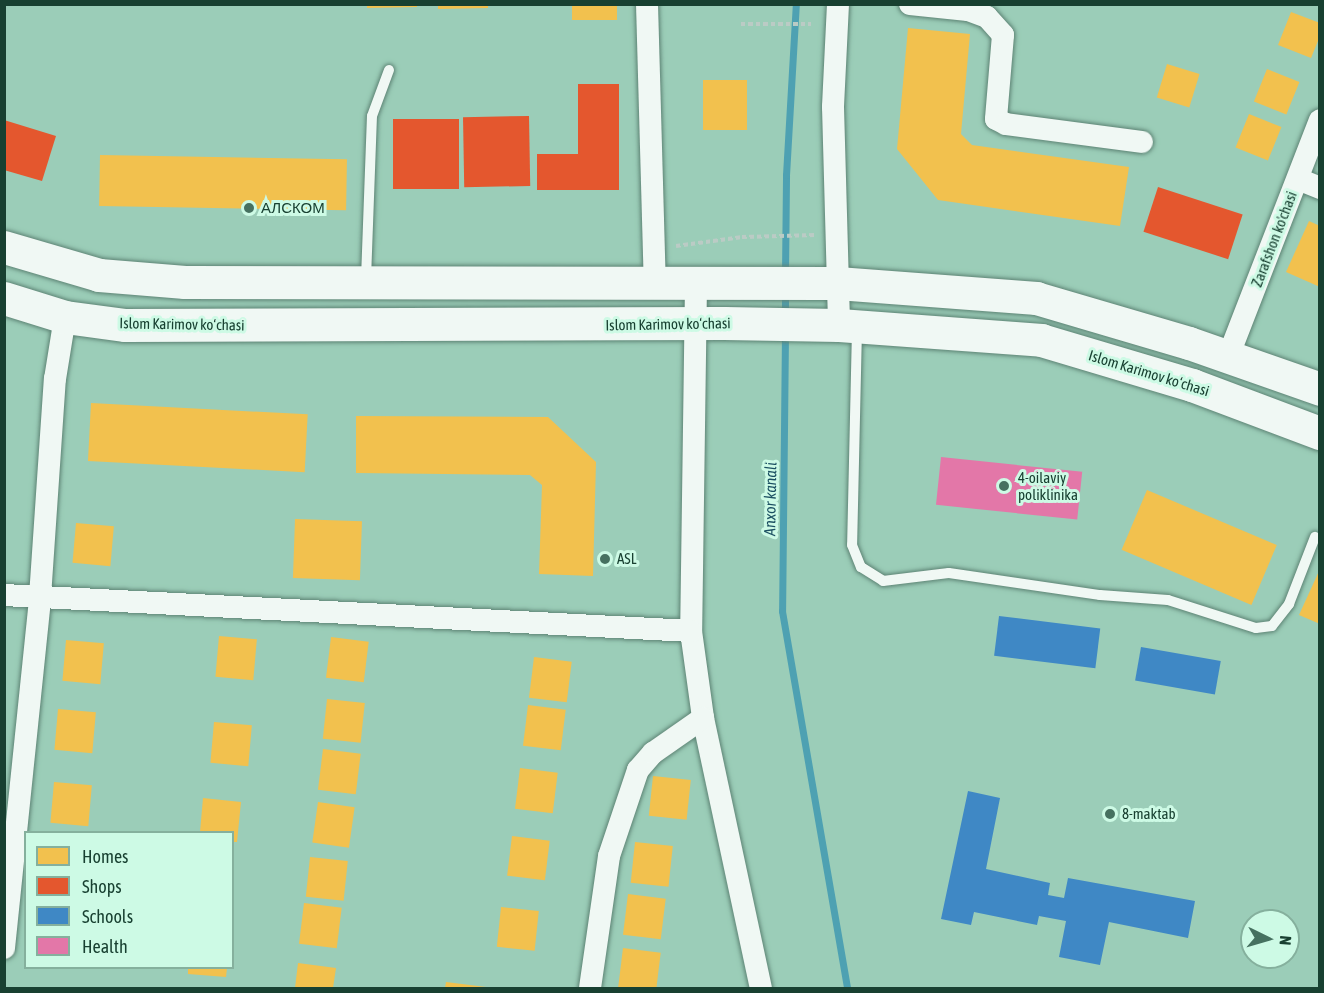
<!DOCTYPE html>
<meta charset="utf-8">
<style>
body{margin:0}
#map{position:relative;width:1324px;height:993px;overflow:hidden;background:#9bcdb8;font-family:"Asap Condensed",sans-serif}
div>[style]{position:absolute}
.homes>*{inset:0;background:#f2c14e;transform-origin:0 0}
.shops>*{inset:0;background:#e4572e;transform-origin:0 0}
.schools>*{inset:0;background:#3f88c5;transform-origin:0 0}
.health>*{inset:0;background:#e377a8;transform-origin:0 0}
.stream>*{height:7px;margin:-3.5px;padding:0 3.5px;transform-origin:3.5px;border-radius:3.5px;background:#4ea1b2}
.path>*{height:4px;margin-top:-2px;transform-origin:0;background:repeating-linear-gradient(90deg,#bbcbc5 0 4.5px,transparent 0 7.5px)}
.roads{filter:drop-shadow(0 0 2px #5d8374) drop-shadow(0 0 2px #5d8374)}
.lane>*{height:10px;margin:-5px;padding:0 5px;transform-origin:5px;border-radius:5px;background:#f0f8f4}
.street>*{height:22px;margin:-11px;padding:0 11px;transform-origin:11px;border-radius:11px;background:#f0f8f4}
.primary>*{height:33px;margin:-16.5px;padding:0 16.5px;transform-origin:16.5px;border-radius:16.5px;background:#f0f8f4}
.dots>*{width:16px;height:16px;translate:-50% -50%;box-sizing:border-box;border:3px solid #cdfae5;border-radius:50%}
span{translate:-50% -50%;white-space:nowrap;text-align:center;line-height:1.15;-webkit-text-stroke:6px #cdfae5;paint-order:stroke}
.poi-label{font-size:15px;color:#184031}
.left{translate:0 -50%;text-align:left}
.street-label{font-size:15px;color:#184031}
.water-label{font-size:16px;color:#1c5062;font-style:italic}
.frame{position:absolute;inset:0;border:6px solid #184031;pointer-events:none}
.legend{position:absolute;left:24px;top:831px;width:210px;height:138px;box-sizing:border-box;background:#cdfae5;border:2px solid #85b09d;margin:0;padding:8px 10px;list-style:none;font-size:18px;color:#184031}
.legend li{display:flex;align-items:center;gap:12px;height:30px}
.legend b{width:30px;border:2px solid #85b09d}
.north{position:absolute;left:1240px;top:909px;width:60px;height:60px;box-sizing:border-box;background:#cdfae5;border:2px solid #85b09d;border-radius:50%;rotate:95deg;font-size:16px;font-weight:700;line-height:24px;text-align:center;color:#184031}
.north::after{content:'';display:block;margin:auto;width:21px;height:27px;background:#467160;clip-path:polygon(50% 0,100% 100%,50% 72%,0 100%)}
</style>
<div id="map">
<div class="homes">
<div style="clip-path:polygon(367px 4px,417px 4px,417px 7px,367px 8px)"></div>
<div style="clip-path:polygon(438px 4px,488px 4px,488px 8px,438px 9px)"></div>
<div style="left:572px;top:4px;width:45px;height:16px"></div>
<div style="clip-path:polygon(1291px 12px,1320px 23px,1320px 36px,1311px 58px,1278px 45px)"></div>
<div style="clip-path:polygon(908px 28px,970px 34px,961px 134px,972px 145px,1129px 167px,1120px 226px,938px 200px,897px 149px)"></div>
<div style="left:1167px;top:64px;width:34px;height:35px;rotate:17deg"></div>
<div style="left:1267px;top:69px;width:35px;height:35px;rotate:22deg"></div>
<div style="left:747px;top:80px;width:50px;height:44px;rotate:90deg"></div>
<div style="left:1249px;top:114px;width:35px;height:36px;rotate:22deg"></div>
<div style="left:100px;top:155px;width:247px;height:51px;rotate:1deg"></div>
<div style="clip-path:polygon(1309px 221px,1320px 226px,1320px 287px,1286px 272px)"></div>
<div style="left:91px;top:403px;width:217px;height:58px;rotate:3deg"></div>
<div style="clip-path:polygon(356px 416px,548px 417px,596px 462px,593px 576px,539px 574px,542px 485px,530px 475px,356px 473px)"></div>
<div style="left:1147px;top:490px;width:141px;height:65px;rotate:23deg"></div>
<div style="left:295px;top:519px;width:67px;height:59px;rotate:2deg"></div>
<div style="left:76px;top:523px;width:38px;height:40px;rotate:5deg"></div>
<div style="clip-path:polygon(1320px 569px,1320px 624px,1299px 615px)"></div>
<div style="left:219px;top:636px;width:38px;height:41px;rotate:5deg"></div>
<div style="left:331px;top:637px;width:38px;height:41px;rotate:7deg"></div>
<div style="left:66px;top:640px;width:38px;height:41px;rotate:5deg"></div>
<div style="left:534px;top:657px;width:38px;height:41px;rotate:7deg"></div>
<div style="left:327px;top:699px;width:38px;height:40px;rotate:6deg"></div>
<div style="left:528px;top:705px;width:38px;height:41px;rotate:7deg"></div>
<div style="left:58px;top:709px;width:38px;height:41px;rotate:5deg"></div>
<div style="left:214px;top:722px;width:38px;height:41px;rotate:5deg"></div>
<div style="left:323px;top:749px;width:38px;height:41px;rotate:7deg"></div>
<div style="left:520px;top:768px;width:38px;height:41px;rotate:7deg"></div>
<div style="left:653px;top:776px;width:38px;height:40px;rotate:6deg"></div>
<div style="left:54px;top:782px;width:38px;height:41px;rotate:5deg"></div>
<div style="clip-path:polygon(203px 798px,241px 802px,237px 842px,232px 842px,232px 832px,200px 832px)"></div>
<div style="left:318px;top:802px;width:37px;height:41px;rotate:8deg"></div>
<div style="left:512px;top:836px;width:38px;height:40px;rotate:7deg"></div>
<div style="left:635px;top:842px;width:38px;height:41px;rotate:6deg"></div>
<div style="left:310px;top:857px;width:38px;height:40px;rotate:6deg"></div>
<div style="left:628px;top:894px;width:38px;height:41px;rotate:7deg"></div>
<div style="left:304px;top:903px;width:38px;height:41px;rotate:7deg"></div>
<div style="left:501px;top:907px;width:38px;height:40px;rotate:6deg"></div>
<div style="left:623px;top:948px;width:38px;height:40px;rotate:7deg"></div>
<div style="clip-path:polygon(298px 963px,336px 968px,333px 988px,295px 988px)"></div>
<div style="clip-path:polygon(188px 968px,227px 968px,226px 977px,188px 974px)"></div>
<div style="clip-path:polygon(446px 982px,486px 987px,486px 988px,445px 988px)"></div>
</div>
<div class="shops">
<div style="clip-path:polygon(578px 84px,619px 84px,619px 190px,537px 190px,537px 154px,578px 154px)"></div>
<div style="left:529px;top:116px;width:70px;height:66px;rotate:89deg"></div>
<div style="left:393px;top:119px;width:66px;height:70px"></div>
<div style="clip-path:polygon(4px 120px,56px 136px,42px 181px,4px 170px)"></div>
<div style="left:1158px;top:187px;width:89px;height:47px;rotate:18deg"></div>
</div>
<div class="schools">
<div style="left:999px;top:616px;width:102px;height:40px;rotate:7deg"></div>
<div style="left:1141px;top:647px;width:81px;height:34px;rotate:10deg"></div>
<div style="clip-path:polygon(968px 791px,1000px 798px,986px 869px,1050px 883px,1048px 895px,1064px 898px,1068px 878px,1195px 901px,1188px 938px,1109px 922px,1100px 965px,1059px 957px,1066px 921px,1039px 916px,1037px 925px,974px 912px,971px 925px,941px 919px)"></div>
</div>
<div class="health">
<div style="left:941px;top:457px;width:142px;height:48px;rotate:6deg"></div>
</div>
<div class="stream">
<div style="left:785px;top:274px;width:99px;rotate:-89.4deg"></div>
<div style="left:786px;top:175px;width:171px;rotate:-86.7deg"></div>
<div style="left:785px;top:316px;width:24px;rotate:-90deg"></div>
<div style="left:785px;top:334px;width:277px;rotate:90.6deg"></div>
<div style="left:782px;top:611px;width:383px;rotate:80.2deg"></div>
</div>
<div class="path">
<div style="left:741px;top:24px;width:70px"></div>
<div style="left:676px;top:246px;width:67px;rotate:-7.8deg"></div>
<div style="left:742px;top:237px;width:73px;rotate:-1.6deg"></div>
</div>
<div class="roads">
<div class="lane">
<div style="left:366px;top:279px;width:163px;rotate:-87.9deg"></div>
<div style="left:372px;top:116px;width:49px;rotate:-69.7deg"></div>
<div style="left:857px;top:329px;width:216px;rotate:91.3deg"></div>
<div style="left:852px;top:545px;width:24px;rotate:68deg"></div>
<div style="left:861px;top:567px;width:26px;rotate:32deg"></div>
<div style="left:883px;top:581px;width:66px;rotate:-6.9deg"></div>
<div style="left:949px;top:573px;width:153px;rotate:8.3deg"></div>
<div style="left:1100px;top:595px;width:68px;rotate:4.2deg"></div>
<div style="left:1168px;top:600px;width:92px;rotate:17.7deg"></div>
<div style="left:1256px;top:628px;width:16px;rotate:-7deg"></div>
<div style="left:1272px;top:626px;width:28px;rotate:-52deg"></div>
<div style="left:1289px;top:604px;width:72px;rotate:-68.8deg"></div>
</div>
<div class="street">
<div style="left:647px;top:4px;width:280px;rotate:88.4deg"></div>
<div style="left:838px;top:4px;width:103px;rotate:92.8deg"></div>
<div style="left:833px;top:107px;width:218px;rotate:88.4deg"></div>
<div style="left:910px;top:4px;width:58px;rotate:5.9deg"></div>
<div style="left:968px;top:10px;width:20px;rotate:20deg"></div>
<div style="left:987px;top:17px;width:24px;rotate:48deg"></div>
<div style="left:1003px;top:35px;width:84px;rotate:94.8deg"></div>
<div style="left:996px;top:119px;width:11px;rotate:27deg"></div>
<div style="left:1006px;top:124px;width:137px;rotate:7.5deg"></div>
<div style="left:1298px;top:179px;width:24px;rotate:22deg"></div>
<div style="left:696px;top:284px;width:347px;rotate:90.8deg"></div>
<div style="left:691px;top:631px;width:88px;rotate:82.1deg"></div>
<div style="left:703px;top:718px;width:276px;rotate:77.9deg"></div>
<div style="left:1228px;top:357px;width:254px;rotate:-68.8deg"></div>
<div style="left:4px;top:595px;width:688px;rotate:3deg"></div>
<div style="left:4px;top:948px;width:353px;rotate:-84.1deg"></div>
<div style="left:40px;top:597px;width:219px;rotate:-86.1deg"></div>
<div style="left:55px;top:379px;width:63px;rotate:-80.8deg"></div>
<div style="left:590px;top:988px;width:133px;rotate:-81.8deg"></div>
<div style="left:609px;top:856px;width:91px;rotate:-71.4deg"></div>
<div style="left:638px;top:770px;width:23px;rotate:-49deg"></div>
<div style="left:653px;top:753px;width:61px;rotate:-35deg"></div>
</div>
<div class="primary">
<div style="left:4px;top:247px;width:99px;rotate:16.4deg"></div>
<div style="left:99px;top:275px;width:86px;rotate:4.7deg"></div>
<div style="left:185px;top:282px;width:652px;rotate:0.09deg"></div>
<div style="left:837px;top:283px;width:200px;rotate:4.3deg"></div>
<div style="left:1036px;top:298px;width:159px;rotate:16.4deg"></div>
<div style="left:1189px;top:343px;width:139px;rotate:19.3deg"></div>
<div style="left:4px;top:298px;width:64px;rotate:17.3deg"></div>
<div style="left:65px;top:317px;width:61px;rotate:7.6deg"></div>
<div style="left:125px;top:325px;width:599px;rotate:-0.19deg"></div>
<div style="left:724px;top:323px;width:115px;rotate:1deg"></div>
<div style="left:839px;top:325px;width:203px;rotate:4.2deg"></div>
<div style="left:1041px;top:340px;width:158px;rotate:16.6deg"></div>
<div style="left:1192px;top:385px;width:137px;rotate:20.6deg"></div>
</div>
</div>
<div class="dots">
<div style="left:249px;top:208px;background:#467160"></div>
<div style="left:1004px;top:486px;background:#467160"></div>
<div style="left:605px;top:559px;background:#467160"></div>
<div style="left:1110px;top:814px;background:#467160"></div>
</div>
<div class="poi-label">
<span class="left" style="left:261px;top:208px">АЛСКОМ</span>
<span class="left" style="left:1018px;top:486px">4-oilaviy<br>poliklinika</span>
<span class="left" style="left:617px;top:559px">ASL</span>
<span class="left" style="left:1122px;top:814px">8-maktab</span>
</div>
<div class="street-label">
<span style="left:1274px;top:239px;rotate:-69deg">Zarafshon ko'chasi</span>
<span style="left:182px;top:324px;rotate:1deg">Islom Karimov ko‘chasi</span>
<span style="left:668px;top:324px;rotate:-1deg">Islom Karimov ko‘chasi</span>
<span style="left:1149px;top:373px;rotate:17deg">Islom Karimov ko‘chasi</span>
</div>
<div class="water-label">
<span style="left:770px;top:499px;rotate:-89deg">Anxor kanali</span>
</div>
<div class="frame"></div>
<ul class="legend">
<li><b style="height:16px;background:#f2c14e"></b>Homes</li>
<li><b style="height:16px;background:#e4572e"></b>Shops</li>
<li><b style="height:16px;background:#3f88c5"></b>Schools</li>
<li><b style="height:16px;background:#e377a8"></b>Health</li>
</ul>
<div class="north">N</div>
</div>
